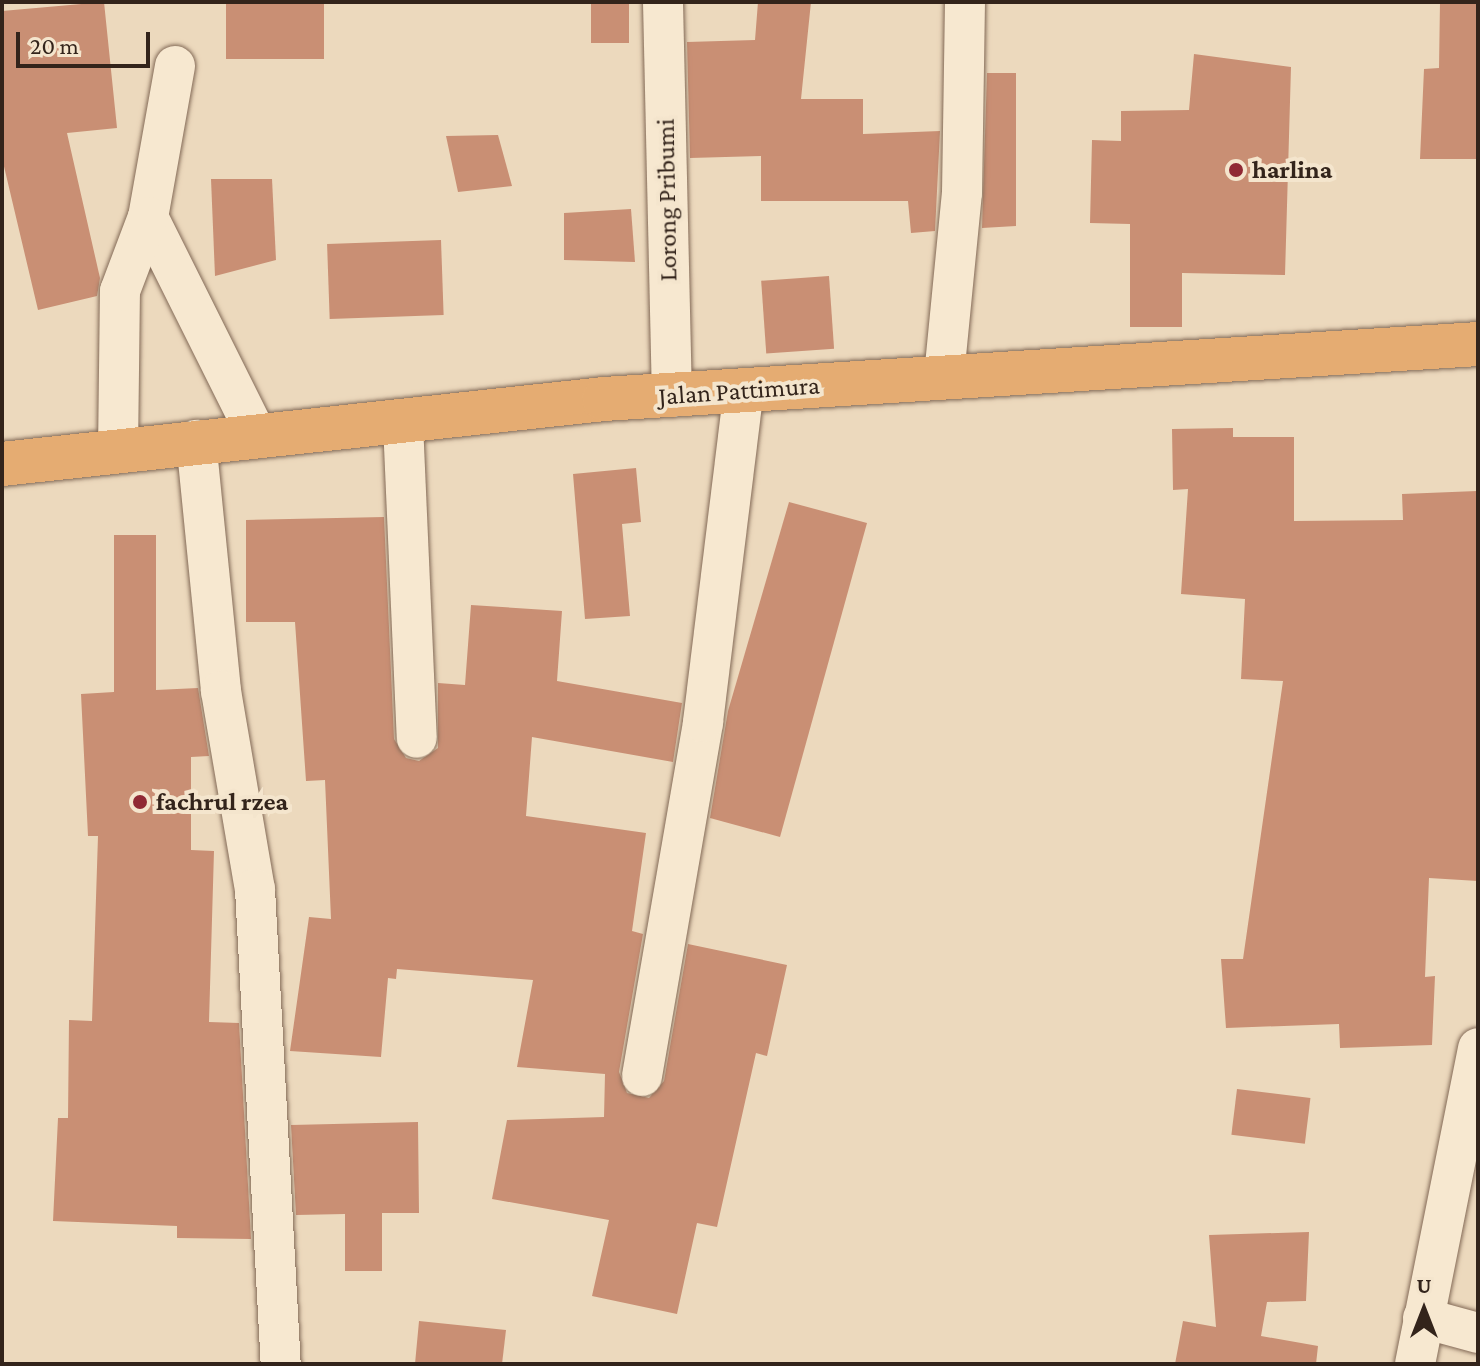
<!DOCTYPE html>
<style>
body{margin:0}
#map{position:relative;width:1480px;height:1366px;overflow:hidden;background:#ecd9bd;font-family:"Crimson Pro",serif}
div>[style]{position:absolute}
.building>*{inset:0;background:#c98f74;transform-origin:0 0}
.roads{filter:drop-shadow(0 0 2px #836a57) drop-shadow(0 0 2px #836a57)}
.minor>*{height:40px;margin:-20px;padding:0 20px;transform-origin:20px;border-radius:20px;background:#f7e8d0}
.trunk>*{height:44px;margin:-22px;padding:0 22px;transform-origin:22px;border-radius:22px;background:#e5ac72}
.dots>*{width:22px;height:22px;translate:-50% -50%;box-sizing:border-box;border:4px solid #f4e5cd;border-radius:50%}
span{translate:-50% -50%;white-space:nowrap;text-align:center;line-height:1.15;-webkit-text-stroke:8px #f4e5cd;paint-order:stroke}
.poi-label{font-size:26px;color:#33241b;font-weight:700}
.left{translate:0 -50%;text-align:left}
.street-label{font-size:26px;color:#33241b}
.frame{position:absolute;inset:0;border:4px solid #33241b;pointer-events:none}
.north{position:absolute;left:1384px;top:1270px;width:80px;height:80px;-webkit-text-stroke:6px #f4e5cd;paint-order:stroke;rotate:0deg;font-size:22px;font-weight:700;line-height:32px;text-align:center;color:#33241b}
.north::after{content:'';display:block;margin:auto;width:28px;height:36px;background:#33241b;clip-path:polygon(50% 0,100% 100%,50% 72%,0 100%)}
.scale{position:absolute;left:16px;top:32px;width:134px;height:36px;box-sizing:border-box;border:4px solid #33241b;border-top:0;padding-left:10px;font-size:24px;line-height:28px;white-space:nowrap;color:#33241b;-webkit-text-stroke:6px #f4e5cd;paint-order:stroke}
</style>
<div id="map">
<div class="building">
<div style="clip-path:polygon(104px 2px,117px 128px,67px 133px,100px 278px,97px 296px,38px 310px,2px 158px,2px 11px)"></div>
<div style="left:226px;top:2px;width:98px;height:57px"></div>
<div style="left:591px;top:2px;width:38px;height:41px"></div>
<div style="clip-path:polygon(758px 2px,811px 2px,801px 99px,863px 99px,863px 134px,940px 131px,935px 231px,911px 233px,908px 201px,761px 201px,761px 156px,690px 158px,687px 42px,755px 40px)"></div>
<div style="clip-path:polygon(1440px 2px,1478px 2px,1478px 159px,1420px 159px,1424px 69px,1439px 68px)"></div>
<div style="clip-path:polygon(1194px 54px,1291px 67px,1285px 275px,1182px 273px,1182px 327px,1130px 327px,1130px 224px,1090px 223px,1092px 140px,1121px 141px,1121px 111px,1189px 110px)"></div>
<div style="clip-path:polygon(987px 73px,1016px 73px,1016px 226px,982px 228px)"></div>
<div style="clip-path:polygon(498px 135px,512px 186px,458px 192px,446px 136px)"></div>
<div style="clip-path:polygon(211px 179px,272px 179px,276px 260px,215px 276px)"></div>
<div style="clip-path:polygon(631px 209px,635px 262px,564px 260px,564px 213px)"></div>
<div style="left:441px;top:240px;width:75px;height:114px;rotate:88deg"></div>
<div style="left:829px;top:276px;width:73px;height:68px;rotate:86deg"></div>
<div style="clip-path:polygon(1233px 428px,1233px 437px,1294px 437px,1294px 521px,1403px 520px,1402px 494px,1477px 491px,1478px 881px,1429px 878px,1425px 977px,1435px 976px,1432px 1045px,1340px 1048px,1339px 1024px,1226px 1028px,1221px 959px,1243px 959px,1283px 681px,1241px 679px,1245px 599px,1181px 594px,1188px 489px,1173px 490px,1172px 429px)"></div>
<div style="clip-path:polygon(636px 468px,641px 522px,622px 524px,630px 616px,585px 619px,573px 474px)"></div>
<div style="clip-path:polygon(789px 502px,867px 523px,780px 837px,710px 818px,728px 711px)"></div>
<div style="clip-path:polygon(384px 517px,394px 739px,406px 758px,419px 761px,438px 748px,438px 683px,465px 685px,471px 605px,562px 611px,557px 681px,682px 703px,673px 762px,532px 737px,526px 816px,646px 833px,632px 931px,643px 934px,619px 1072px,627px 1093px,649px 1098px,664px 1081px,688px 944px,787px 965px,767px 1056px,756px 1053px,717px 1227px,697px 1223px,677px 1314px,592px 1296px,609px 1220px,492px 1199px,507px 1120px,604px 1117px,605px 1074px,517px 1067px,533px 980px,397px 969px,396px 979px,388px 978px,381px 1057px,290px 1051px,309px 917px,331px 919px,325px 780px,306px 781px,295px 622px,246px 622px,246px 520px)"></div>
<div style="clip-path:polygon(114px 535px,156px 535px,156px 690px,198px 688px,209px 756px,191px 757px,191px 850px,214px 851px,209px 1022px,239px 1023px,251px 1239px,177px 1238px,177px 1226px,53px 1221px,58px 1118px,68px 1118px,69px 1020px,92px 1021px,98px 836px,88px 836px,81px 694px,114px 692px)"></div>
<div style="left:1237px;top:1089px;width:74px;height:46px;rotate:7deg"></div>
<div style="clip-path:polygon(418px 1122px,419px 1213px,382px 1213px,382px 1271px,345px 1271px,345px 1214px,296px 1215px,291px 1125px)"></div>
<div style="clip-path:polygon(1309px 1232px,1306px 1301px,1267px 1302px,1261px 1336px,1318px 1346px,1316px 1364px,1175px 1364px,1183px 1321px,1216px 1327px,1209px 1235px)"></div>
<div style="clip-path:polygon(419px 1321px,506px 1330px,502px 1364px,415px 1364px)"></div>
</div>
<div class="roads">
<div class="minor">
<div style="left:663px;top:2px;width:395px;rotate:88.7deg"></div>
<div style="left:175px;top:66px;width:153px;rotate:100.1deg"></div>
<div style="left:148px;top:217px;width:242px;rotate:63.5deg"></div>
<div style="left:944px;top:376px;width:184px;rotate:-84.4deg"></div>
<div style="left:962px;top:193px;width:191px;rotate:-89.1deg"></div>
<div style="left:403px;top:423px;width:315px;rotate:87.5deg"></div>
<div style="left:196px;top:440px;width:252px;rotate:84.3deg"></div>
<div style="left:221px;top:691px;width:201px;rotate:80.3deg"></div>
<div style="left:255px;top:889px;width:476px;rotate:86.9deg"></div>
<div style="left:118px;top:452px;width:161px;rotate:-89.3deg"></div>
<div style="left:120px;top:291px;width:79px;rotate:-69.3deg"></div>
<div style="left:642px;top:1076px;width:359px;rotate:-80.2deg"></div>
<div style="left:703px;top:722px;width:335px;rotate:-83deg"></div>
<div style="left:1423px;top:1318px;width:57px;rotate:15.3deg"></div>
<div style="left:1415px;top:1364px;width:322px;rotate:-78.7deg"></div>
</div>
<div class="trunk">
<div style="left:2px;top:464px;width:605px;rotate:-6.16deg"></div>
<div style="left:604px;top:399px;width:876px;rotate:-3.6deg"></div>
</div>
</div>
<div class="dots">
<div style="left:1236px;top:170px;background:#902934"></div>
<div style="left:140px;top:802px;background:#902934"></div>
</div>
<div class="poi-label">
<span class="left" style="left:1252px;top:170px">harlina</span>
<span class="left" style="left:156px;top:802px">fachrul rzea</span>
</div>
<div class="street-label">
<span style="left:667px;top:200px;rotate:-91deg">Lorong Pribumi</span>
<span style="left:739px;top:391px;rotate:-4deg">Jalan Pattimura</span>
</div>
<div class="frame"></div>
<div class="north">U</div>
<div class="scale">20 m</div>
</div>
